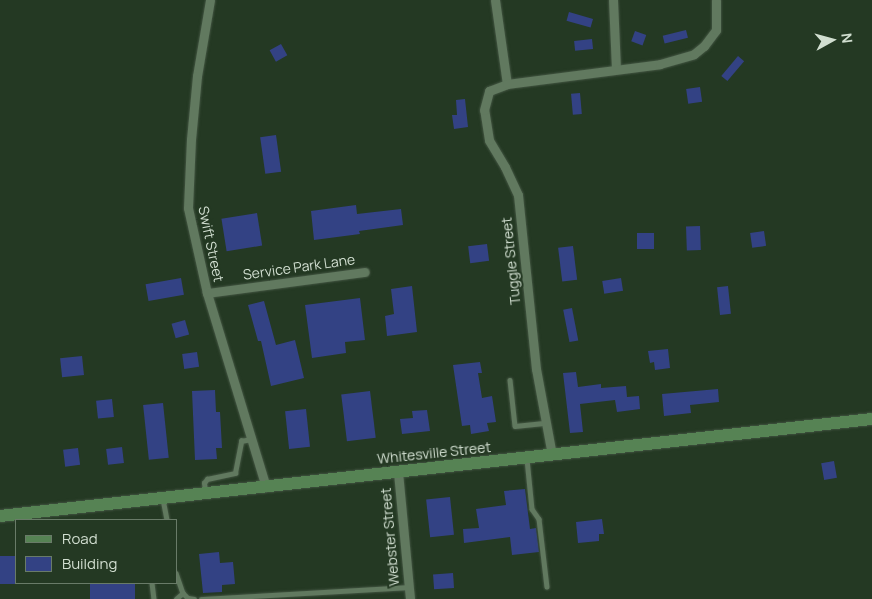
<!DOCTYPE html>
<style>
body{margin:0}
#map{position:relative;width:872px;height:599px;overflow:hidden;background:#243923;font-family:Manrope,sans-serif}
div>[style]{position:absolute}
.building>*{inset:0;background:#334284;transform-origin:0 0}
.roads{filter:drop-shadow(0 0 1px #435542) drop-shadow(0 0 1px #435542)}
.service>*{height:4.5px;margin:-2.25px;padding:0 2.25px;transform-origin:2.25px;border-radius:2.25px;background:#61795f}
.minor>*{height:9px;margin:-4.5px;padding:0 4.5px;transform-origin:4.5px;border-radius:4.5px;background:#61795f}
.secondary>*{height:12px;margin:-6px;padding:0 6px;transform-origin:6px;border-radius:6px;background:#568354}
span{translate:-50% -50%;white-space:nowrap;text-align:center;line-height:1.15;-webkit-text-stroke:4px #243923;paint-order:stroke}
.street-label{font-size:14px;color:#d1ded0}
.legend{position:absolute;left:15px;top:519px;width:162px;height:65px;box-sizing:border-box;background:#243923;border:1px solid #697b68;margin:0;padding:6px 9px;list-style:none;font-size:15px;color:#d1ded0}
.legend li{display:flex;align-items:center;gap:10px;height:25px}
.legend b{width:25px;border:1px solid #697b68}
.north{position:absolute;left:807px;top:15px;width:50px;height:50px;-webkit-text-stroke:4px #243923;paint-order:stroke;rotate:83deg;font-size:14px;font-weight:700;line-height:20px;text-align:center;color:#d1ded0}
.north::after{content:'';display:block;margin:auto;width:18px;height:22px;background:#d1ded0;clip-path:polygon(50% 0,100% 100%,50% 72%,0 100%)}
</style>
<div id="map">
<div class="building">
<div style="left:569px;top:12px;width:25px;height:9px;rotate:16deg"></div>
<div style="left:686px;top:30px;width:8px;height:24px;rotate:76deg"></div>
<div style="left:635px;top:31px;width:12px;height:11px;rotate:20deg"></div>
<div style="left:592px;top:39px;width:10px;height:18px;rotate:84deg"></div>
<div style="left:281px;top:44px;width:13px;height:13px;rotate:61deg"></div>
<div style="left:738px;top:56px;width:8px;height:26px;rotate:40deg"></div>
<div style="left:700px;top:87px;width:15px;height:14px;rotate:82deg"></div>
<div style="left:580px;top:93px;width:21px;height:9px;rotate:85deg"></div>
<div style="clip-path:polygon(465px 99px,468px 127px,454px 129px,452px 115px,457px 115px,456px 100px)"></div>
<div style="left:276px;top:135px;width:37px;height:16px;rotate:82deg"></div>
<div style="clip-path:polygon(356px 205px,357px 214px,401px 209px,403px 225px,359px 231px,360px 234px,314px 240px,311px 211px)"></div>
<div style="left:257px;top:213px;width:33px;height:36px;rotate:81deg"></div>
<div style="left:700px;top:226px;width:24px;height:14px;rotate:88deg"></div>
<div style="left:764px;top:231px;width:15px;height:14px;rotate:82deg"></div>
<div style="left:637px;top:233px;width:17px;height:16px"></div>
<div style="left:487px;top:244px;width:17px;height:19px;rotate:83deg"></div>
<div style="left:573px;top:246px;width:34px;height:15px;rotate:83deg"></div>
<div style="left:181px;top:278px;width:17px;height:36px;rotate:80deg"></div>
<div style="left:621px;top:278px;width:13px;height:19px;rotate:81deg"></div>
<div style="clip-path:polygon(412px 286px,417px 332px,387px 336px,385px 316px,394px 314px,391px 289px)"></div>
<div style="left:728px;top:286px;width:28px;height:11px;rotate:84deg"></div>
<div style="clip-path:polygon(360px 298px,365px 340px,345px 342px,346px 353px,312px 358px,305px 305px)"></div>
<div style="clip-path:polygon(264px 301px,276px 345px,295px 340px,304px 378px,271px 386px,261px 341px,258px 341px,248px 305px)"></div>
<div style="left:572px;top:308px;width:33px;height:9px;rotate:79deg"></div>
<div style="left:185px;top:320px;width:15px;height:14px;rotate:74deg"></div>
<div style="clip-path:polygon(668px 349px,670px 368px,655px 370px,654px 362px,650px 363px,648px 351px)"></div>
<div style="left:197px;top:352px;width:15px;height:15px;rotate:82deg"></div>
<div style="left:82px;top:356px;width:19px;height:22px;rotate:84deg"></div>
<div style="clip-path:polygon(480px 362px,482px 373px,478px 373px,482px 398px,492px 396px,496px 422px,487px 423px,489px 431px,471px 434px,470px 425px,462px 426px,453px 365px)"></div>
<div style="clip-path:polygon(576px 372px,578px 387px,601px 384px,601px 388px,626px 386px,627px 397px,639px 396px,640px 409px,617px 412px,615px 400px,580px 404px,583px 432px,570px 433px,563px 373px)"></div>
<div style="clip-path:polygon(718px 389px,719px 402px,690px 405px,691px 413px,664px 416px,662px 394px)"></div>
<div style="clip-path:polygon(215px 390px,216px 412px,220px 412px,222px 448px,216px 448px,217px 459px,195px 460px,192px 391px)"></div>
<div style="left:370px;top:391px;width:47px;height:29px;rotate:83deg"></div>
<div style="left:112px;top:399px;width:18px;height:16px;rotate:84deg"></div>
<div style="left:163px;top:403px;width:55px;height:20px;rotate:84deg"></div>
<div style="left:306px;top:409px;width:38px;height:21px;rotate:84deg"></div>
<div style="clip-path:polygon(427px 410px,430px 431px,402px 434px,400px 419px,413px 418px,412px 411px)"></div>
<div style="left:122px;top:447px;width:16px;height:16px;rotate:83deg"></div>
<div style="left:78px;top:448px;width:17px;height:15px;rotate:83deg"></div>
<div style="left:834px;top:461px;width:17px;height:13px;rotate:80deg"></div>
<div style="clip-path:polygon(525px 489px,530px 529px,536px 528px,539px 552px,512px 555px,510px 537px,464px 543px,463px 529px,479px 528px,476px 509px,506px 505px,504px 491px)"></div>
<div style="left:450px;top:497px;width:38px;height:24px;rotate:84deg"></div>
<div style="clip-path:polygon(602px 519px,604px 534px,599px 534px,599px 541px,578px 543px,576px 522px)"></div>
<div style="clip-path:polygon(219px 552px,220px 563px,233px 562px,235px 584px,222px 585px,222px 592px,203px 593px,199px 554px)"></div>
<div style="left:16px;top:556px;width:28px;height:16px;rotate:90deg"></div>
<div style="left:453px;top:573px;width:15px;height:20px;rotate:86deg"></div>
<div style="left:90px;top:583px;width:45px;height:16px"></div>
</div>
<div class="roads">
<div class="service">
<div style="left:510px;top:380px;width:46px;rotate:83.8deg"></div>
<div style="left:515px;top:426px;width:31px;rotate:-6deg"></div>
<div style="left:527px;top:459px;width:50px;rotate:84.3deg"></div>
<div style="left:532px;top:509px;width:12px;rotate:55deg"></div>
<div style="left:539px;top:519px;width:68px;rotate:83.3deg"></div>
<div style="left:205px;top:491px;width:8px;rotate:-97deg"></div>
<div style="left:204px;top:483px;width:5px;rotate:-53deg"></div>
<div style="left:207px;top:479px;width:29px;rotate:-12deg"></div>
<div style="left:235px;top:473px;width:33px;rotate:-79deg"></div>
<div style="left:241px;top:441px;width:10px;rotate:-11deg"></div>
<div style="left:163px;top:499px;width:21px;rotate:79deg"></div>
<div style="left:176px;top:573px;width:21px;rotate:71deg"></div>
<div style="left:183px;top:593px;width:7px;rotate:45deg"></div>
<div style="left:188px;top:598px;width:6px;rotate:9deg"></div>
<div style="left:152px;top:583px;width:16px;rotate:83deg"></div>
<div style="left:176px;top:599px;width:9px;rotate:-41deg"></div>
<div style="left:201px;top:599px;width:207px;rotate:-3.3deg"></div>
</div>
<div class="minor">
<div style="left:210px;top:0;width:77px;rotate:99.7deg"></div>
<div style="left:197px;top:76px;width:63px;rotate:95.4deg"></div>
<div style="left:191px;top:139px;width:69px;rotate:92.5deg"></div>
<div style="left:188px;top:208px;width:87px;rotate:77.4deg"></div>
<div style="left:207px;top:293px;width:203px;rotate:73.1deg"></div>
<div style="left:495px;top:0;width:85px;rotate:81.9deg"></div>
<div style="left:613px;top:0;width:69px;rotate:87.5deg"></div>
<div style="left:207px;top:293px;width:159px;rotate:-7.6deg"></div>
<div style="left:552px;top:455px;width:87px;rotate:-100.5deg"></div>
<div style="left:536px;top:369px;width:175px;rotate:-95.9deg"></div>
<div style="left:518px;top:195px;width:31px;rotate:-115deg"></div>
<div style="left:505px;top:167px;width:31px;rotate:-121deg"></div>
<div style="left:489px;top:140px;width:30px;rotate:-99deg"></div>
<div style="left:484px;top:110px;width:20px;rotate:-75deg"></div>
<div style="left:489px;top:91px;width:19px;rotate:-21deg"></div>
<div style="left:507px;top:84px;width:154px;rotate:-7.4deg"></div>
<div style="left:660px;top:64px;width:35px;rotate:-16deg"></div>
<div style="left:694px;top:54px;width:13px;rotate:-39deg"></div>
<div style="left:704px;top:46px;width:20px;rotate:-53deg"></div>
<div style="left:716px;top:30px;width:30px;rotate:-90deg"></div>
<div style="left:398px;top:472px;width:128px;rotate:84.6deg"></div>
</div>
<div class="secondary">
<div style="left:0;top:516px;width:877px;rotate:-6.35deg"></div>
</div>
</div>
<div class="street-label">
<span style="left:211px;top:244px;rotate:78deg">Swift Street</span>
<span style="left:511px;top:261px;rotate:-96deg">Tuggle Street</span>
<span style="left:299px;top:267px;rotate:-8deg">Service Park Lane</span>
<span style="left:434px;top:453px;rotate:-6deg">Whitesville Street</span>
<span style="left:390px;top:537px;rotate:-95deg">Webster Street</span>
</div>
<ul class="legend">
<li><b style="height:6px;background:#568354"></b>Road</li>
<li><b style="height:14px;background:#334284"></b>Building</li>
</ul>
<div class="north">N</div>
</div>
